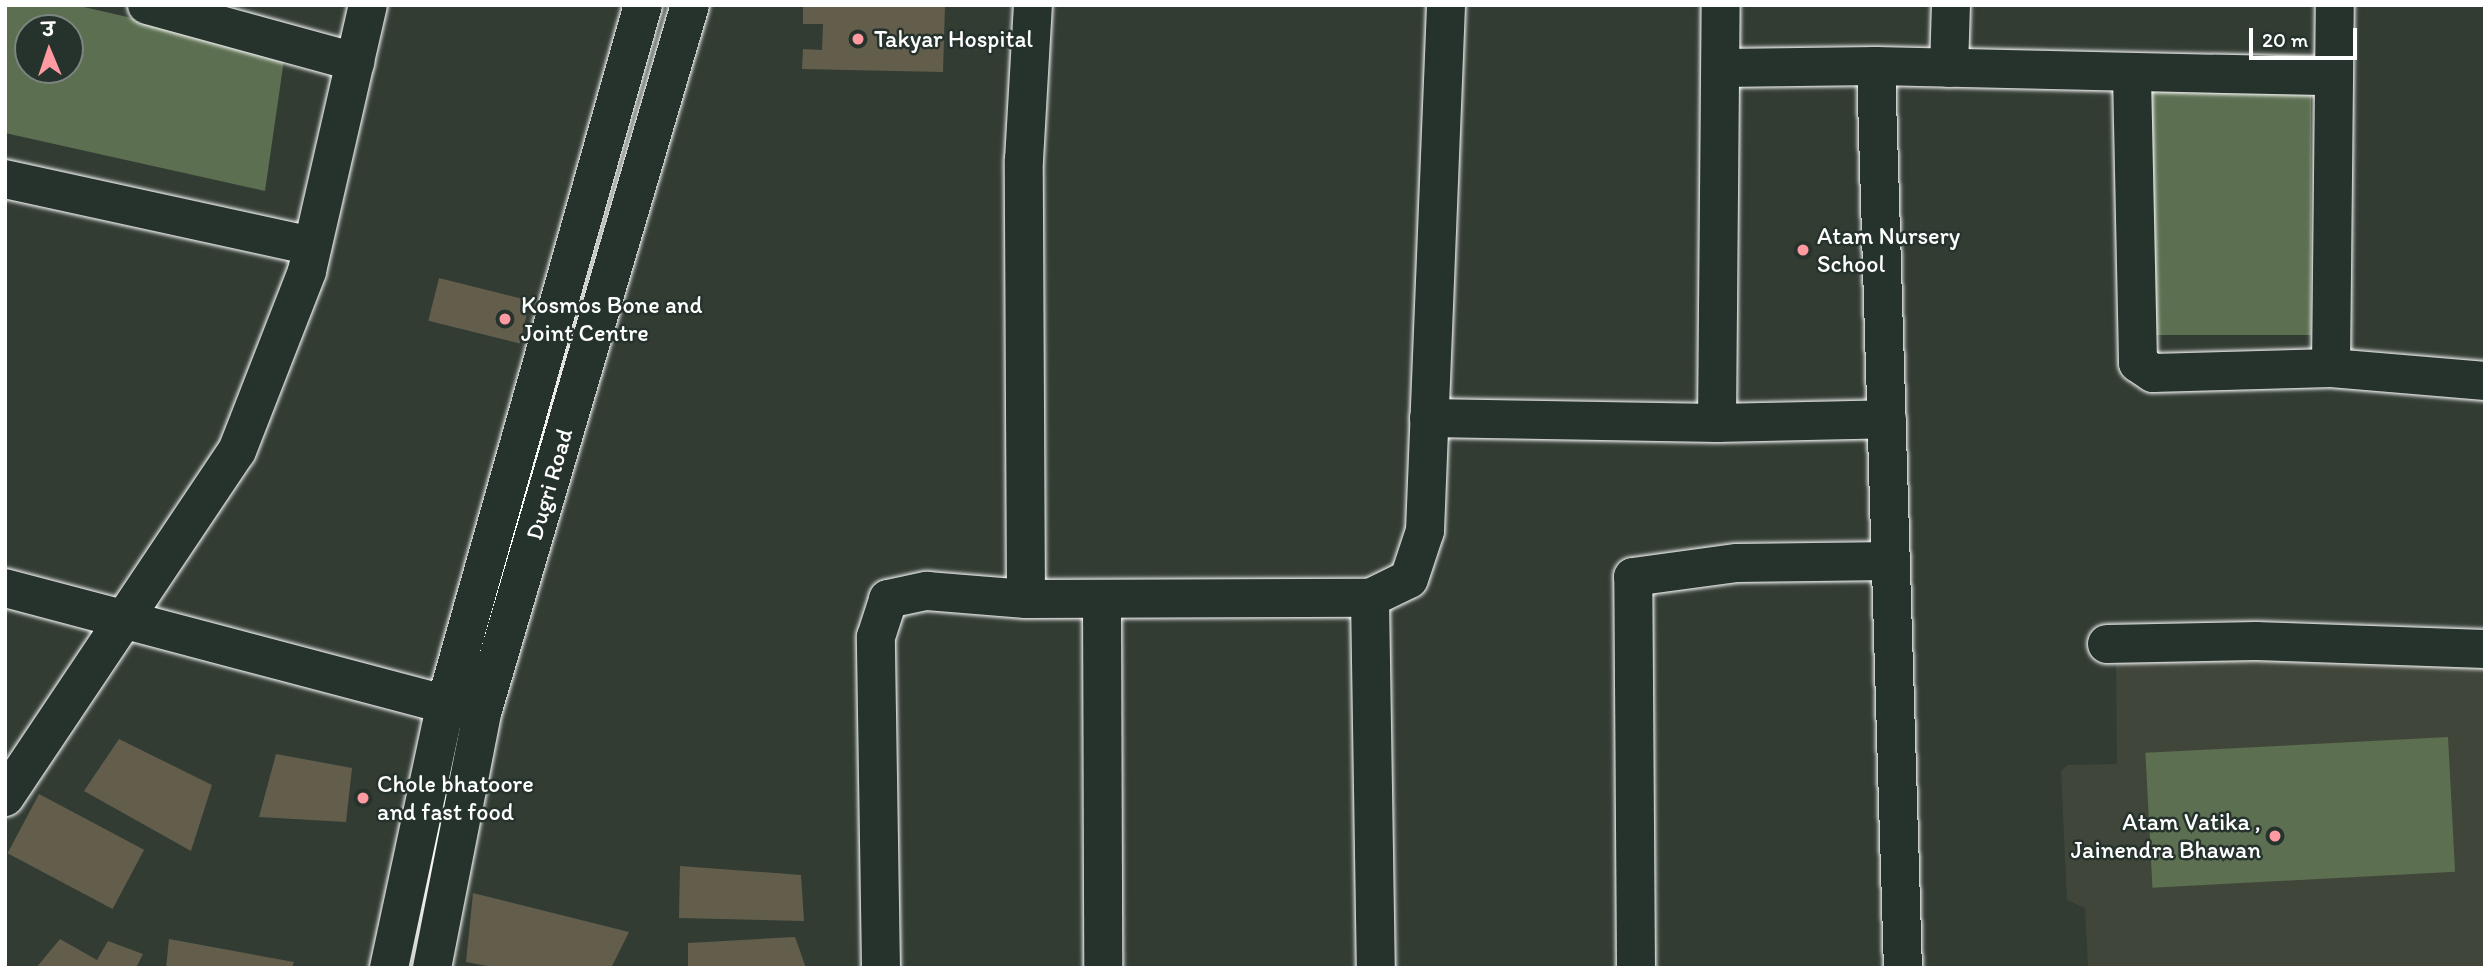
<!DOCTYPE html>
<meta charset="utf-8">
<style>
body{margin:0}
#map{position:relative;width:2490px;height:973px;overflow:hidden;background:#323c33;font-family:Itim,"Playpen Sans Deva",sans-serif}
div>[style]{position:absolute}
.built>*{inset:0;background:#41463a}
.green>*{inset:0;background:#5c6f51;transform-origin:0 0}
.building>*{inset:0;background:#635e4c;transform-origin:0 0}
.roads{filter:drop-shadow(0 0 2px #fff) drop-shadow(0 0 2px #fff)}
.minor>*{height:38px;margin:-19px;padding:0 19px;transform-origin:19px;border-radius:19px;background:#26332d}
.tertiary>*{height:38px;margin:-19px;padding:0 19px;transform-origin:19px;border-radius:19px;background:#26332d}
.dots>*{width:19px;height:19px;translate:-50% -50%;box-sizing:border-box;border:4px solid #26332d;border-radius:50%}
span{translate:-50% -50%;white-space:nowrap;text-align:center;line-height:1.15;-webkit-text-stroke:5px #26332d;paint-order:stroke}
.poi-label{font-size:24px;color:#fff}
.left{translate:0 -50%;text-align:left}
.right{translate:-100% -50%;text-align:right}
.street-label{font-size:24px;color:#fff}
.frame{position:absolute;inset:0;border:7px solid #fff;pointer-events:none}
.north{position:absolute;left:14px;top:14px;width:70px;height:70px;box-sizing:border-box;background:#26332d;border:2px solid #7d8581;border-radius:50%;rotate:358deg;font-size:19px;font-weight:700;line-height:28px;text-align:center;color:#fff}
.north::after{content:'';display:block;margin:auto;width:24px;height:32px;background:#ff9aa2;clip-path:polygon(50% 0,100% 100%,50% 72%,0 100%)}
.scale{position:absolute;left:2249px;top:28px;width:108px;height:32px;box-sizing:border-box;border:4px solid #fff;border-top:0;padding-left:9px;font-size:21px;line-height:24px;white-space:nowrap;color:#fff;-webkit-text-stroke:5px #26332d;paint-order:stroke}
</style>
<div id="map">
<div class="built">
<div style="clip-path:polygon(2116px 656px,2485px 668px,2485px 968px,2088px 968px,2085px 908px,2067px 900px,2061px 771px,2068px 765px,2117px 764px)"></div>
</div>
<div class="green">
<div style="clip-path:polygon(evenodd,5px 5px,75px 5px,285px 53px,265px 191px,5px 133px,5px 5px,28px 28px,70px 28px,70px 70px,28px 70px,28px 28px)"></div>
<div style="left:2151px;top:91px;width:160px;height:244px"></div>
<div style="left:2448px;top:737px;width:135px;height:303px;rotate:87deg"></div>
</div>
<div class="building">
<div style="clip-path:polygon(803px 5px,945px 5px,943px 72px,802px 69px,803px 49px,822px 50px,823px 24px,803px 24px)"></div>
<div style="left:439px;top:278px;width:94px;height:44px;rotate:14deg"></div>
<div style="clip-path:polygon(119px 739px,212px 785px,191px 851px,84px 791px)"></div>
<div style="clip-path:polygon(276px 754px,352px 768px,346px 822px,259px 817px)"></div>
<div style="left:39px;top:794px;width:119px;height:67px;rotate:28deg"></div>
<div style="clip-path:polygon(680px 866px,801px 875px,804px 921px,679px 918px)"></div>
<div style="clip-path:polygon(473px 893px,629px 932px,611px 968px,498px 968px,466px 962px)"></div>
<div style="clip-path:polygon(795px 937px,806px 968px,688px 968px,688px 943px)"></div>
<div style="clip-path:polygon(60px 939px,97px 960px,108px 941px,143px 954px,136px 968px,36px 968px)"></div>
<div style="clip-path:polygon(169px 939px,294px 962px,292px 968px,166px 968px)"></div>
</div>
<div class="roads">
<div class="minor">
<div style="left:147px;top:5px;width:216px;rotate:15.3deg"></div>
<div style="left:1876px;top:66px;width:902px;rotate:88.29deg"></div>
<div style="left:1722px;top:68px;width:154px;rotate:-0.7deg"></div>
<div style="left:1876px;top:66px;width:457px;rotate:1.3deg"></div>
<div style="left:1949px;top:68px;width:63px;rotate:-88.2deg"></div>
<div style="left:2132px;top:75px;width:288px;rotate:88.8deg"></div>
<div style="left:2138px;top:363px;width:18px;rotate:34deg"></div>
<div style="left:2153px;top:373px;width:178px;rotate:-1.6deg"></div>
<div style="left:2331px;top:368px;width:155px;rotate:4.8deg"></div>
<div style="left:5px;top:179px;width:314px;rotate:12.3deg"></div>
<div style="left:2331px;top:368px;width:363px;rotate:-89.4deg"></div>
<div style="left:1429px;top:418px;width:288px;rotate:1deg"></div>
<div style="left:1717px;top:423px;width:170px;rotate:-1.3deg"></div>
<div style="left:1717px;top:423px;width:418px;rotate:-89.5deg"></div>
<div style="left:1370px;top:598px;width:370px;rotate:89.1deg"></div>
<div style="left:1026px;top:599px;width:439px;rotate:-90.3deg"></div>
<div style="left:1024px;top:160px;width:155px;rotate:-86.7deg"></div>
<div style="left:1102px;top:599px;width:369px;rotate:89.8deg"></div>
<div style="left:2107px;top:644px;width:149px;rotate:-1.2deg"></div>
<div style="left:2256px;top:641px;width:229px;rotate:2deg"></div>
<div style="left:5px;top:797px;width:417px;rotate:-56.2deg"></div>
<div style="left:237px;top:451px;width:193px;rotate:-68.7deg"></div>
<div style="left:307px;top:271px;width:273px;rotate:-77.1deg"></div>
<div style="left:881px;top:968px;width:331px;rotate:-90.9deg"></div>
<div style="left:876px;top:637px;width:40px;rotate:-72deg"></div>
<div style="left:888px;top:599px;width:40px;rotate:-12deg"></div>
<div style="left:927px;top:591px;width:99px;rotate:4.6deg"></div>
<div style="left:1026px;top:599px;width:344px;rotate:-0.2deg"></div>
<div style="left:1370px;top:598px;width:43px;rotate:-26deg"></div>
<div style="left:1409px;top:579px;width:51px;rotate:-71.6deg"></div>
<div style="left:1425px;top:531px;width:526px;rotate:-87.71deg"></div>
<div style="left:1636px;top:968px;width:391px;rotate:-90.4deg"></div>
<div style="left:1633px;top:577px;width:105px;rotate:-7.7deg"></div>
<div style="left:1737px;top:563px;width:154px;rotate:-0.7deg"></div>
</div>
<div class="tertiary">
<div style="left:5px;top:588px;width:481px;rotate:14.8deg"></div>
<div style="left:389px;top:968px;width:268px;rotate:-77.9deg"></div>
<div style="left:445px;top:706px;width:728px;rotate:-74.23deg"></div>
<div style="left:432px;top:968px;width:260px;rotate:-78.9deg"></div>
<div style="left:482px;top:713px;width:738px;rotate:-73.63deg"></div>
</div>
</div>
<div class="dots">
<div style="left:858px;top:39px;background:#ff9aa2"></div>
<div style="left:1803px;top:250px;background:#ff9aa2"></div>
<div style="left:505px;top:319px;background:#ff9aa2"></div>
<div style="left:363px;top:798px;background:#ff9aa2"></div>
<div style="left:2275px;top:836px;background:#ff9aa2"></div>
</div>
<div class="poi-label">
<span class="left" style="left:874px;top:39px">Takyar Hospital</span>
<span class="left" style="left:1817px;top:250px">Atam Nursery<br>School</span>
<span class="left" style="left:521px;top:319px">Kosmos Bone and<br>Joint Centre</span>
<span class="left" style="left:377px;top:798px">Chole bhatoore<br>and fast food</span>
<span class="right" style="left:2261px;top:836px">Atam Vatika ,<br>Jainendra Bhawan</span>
</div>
<div class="street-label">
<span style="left:549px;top:484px;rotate:-74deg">Dugri Road</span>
</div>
<div class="frame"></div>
<div class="north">उ</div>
<div class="scale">20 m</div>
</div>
